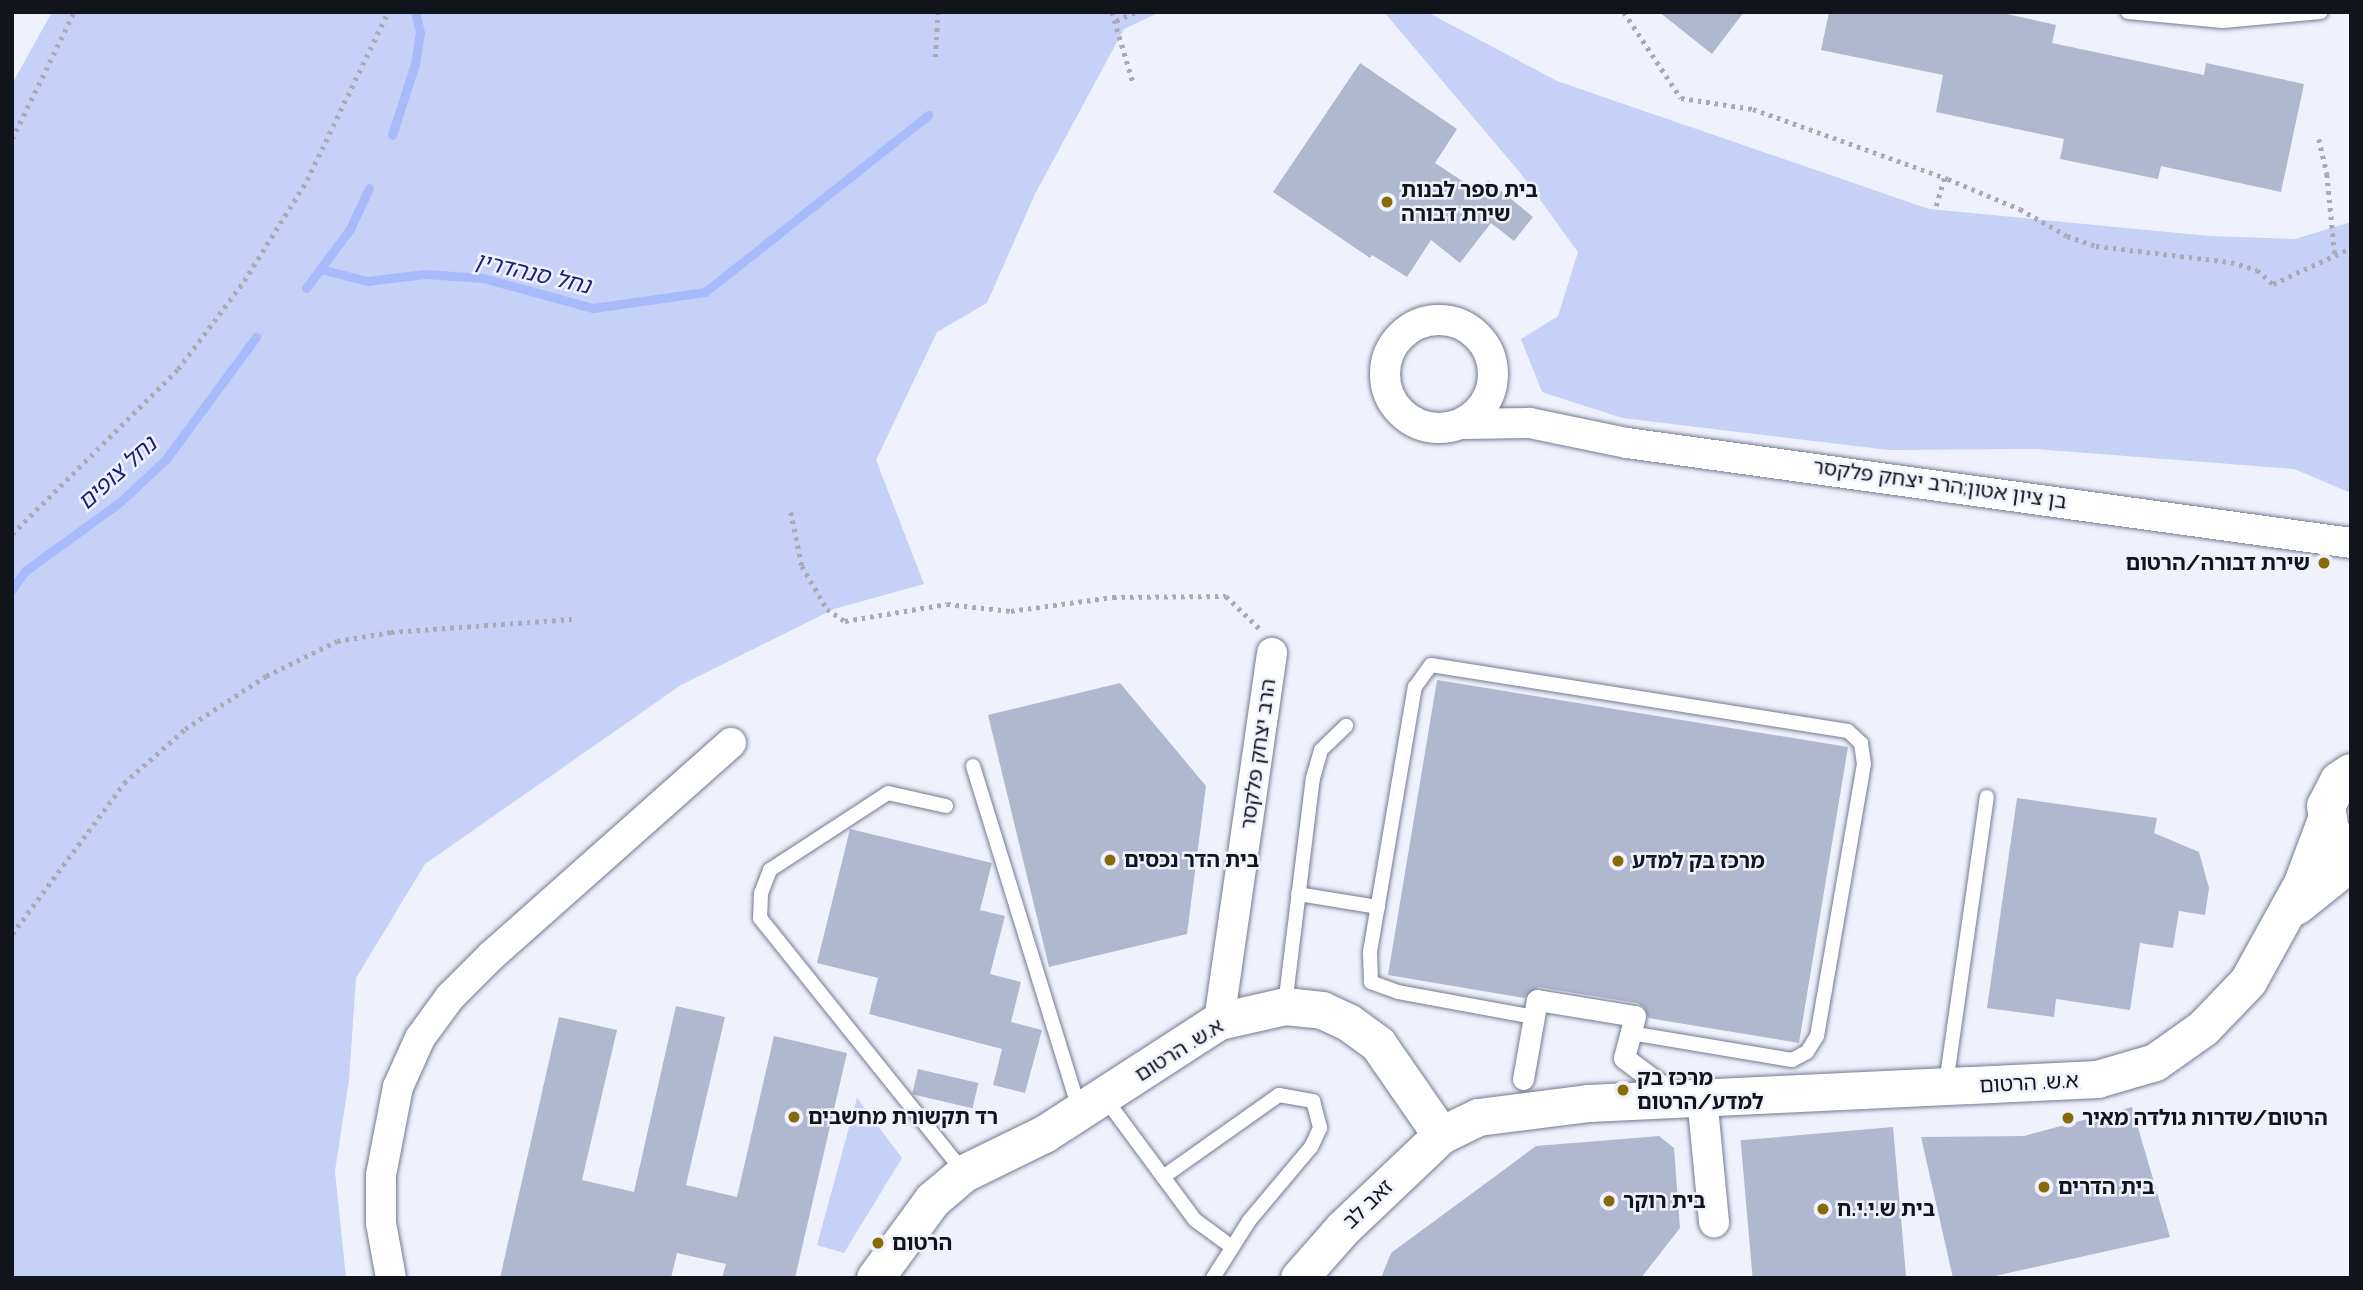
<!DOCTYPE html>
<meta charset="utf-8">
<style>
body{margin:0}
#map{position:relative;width:2363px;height:1290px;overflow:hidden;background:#eff2fc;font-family:Raleway,"Noto Sans Hebrew",sans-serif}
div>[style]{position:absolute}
.green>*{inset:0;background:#c5d1f7}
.stream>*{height:9px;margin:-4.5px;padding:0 4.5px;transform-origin:4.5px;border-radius:4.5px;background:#a7bbfc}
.building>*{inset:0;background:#b0b8cf;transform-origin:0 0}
.path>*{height:4.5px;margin-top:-2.25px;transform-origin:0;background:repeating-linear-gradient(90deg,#a8abb4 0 3.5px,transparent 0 8.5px)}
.roads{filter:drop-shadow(0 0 2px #737a90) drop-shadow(0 0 2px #737a90)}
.service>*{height:14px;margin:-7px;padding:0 7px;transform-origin:7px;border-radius:7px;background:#fff}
.pedestrian>*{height:21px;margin:-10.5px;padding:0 10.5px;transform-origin:10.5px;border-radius:10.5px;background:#fff}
.minor>*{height:30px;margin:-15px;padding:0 15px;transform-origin:15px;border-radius:15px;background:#fff}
.minor>.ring{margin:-15px;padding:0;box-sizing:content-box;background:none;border:30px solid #fff;border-radius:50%}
.tertiary>*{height:37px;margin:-18.5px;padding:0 18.5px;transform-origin:18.5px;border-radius:18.5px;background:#fff}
.secondary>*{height:38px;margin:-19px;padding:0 19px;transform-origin:19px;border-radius:19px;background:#fff}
.dots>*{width:19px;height:19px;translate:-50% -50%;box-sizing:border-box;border:4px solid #eff2fc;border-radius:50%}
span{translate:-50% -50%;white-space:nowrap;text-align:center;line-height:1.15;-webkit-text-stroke:5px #eff2fc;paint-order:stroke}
.poi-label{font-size:21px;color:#12141c;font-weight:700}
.left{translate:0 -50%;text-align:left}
.right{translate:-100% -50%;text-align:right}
.street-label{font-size:21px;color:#12141c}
.water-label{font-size:23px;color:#1a207b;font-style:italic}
.frame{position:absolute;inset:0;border:14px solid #12141c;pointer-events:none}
</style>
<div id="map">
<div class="green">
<div style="clip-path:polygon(52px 12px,1160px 12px,1124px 29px,1035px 194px,987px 303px,937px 332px,876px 460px,924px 584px,834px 609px,681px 685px,425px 864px,356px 978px,349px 1080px,335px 1171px,346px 1278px,12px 1278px,12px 84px)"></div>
<div style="clip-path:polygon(1384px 12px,1427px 12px,1557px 81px,1929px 209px,2210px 236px,2295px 239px,2351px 222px,2351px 493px,2294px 469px,2035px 449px,1889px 450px,1622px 418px,1542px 392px,1521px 339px,1558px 316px,1578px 252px,1522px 175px)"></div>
<div style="clip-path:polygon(857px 1098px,902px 1158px,844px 1253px,817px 1245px)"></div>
</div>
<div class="stream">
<div style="left:392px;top:135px;width:75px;rotate:-72.1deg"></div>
<div style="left:415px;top:64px;width:32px;rotate:-81deg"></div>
<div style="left:420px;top:32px;width:21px;rotate:-104deg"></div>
<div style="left:320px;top:269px;width:49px;rotate:14.3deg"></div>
<div style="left:367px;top:281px;width:58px;rotate:-6.9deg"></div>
<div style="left:425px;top:274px;width:58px;rotate:3.9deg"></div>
<div style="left:483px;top:278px;width:114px;rotate:15.3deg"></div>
<div style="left:593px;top:308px;width:113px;rotate:-8.1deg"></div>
<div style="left:705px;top:292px;width:285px;rotate:-38.4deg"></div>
<div style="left:306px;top:288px;width:74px;rotate:-53.3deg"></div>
<div style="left:350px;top:229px;width:45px;rotate:-65.1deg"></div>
<div style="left:12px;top:589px;width:22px;rotate:-54deg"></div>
<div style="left:25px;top:571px;width:117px;rotate:-36deg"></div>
<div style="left:120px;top:502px;width:63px;rotate:-43.1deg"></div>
<div style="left:166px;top:459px;width:152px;rotate:-53.6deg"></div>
</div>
<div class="building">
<div style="clip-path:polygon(1659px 12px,1744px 12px,1712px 54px)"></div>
<div style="clip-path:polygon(1829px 12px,1998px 12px,2056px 25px,2052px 43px,2204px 75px,2206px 63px,2304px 84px,2281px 192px,2161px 166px,2158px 179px,2060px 159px,2064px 139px,1936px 112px,1943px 75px,1821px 50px)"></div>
<div style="clip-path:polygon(1360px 63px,1457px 129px,1435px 163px,1479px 192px,1488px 180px,1533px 217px,1514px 241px,1491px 223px,1460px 263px,1431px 240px,1407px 277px,1372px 255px,1370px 258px,1273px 192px)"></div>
<div style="clip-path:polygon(1437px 680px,1848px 747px,1799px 1043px,1648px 1018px,1644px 1007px,1637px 1003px,1538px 987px,1524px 998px,1388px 975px)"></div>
<div style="clip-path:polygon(1120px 683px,1206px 786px,1187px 934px,1049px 967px,988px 715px)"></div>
<div style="clip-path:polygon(2017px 798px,2157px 818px,2154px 833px,2199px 852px,2209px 888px,2205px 915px,2179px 911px,2173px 948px,2140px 943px,2130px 1010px,2056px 999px,2054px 1017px,1987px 1008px)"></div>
<div style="clip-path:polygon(850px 829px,992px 863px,980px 910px,1005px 916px,990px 974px,1021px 982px,1011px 1022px,1042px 1030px,1025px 1093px,993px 1085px,1002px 1049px,869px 1014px,878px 978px,817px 963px)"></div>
<div style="clip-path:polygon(676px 1006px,725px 1017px,686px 1185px,737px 1197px,774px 1036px,847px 1053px,795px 1278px,722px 1278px,726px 1264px,677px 1253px,671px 1278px,500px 1278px,559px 1017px,617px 1030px,582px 1180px,634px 1192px)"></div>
<div style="left:918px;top:1069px;width:62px;height:26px;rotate:13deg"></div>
<div style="clip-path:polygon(2132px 1107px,2170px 1237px,1986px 1278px,1953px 1278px,1921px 1137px,2024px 1136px)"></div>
<div style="left:1893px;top:1127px;width:152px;height:153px;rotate:85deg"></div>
<div style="clip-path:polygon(1659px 1136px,1674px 1148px,1680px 1228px,1641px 1278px,1381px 1278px,1391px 1253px,1536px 1146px)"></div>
</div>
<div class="path">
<div style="left:1112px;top:12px;width:73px;rotate:73.3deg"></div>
<div style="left:1624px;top:12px;width:103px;rotate:56.5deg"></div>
<div style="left:1681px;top:98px;width:73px;rotate:8.7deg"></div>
<div style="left:1753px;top:109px;width:207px;rotate:19.7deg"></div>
<div style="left:1948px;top:179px;width:78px;rotate:22.6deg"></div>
<div style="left:2020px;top:209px;width:54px;rotate:29.9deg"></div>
<div style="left:2067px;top:236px;width:31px;rotate:19deg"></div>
<div style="left:2096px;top:246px;width:136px;rotate:6.8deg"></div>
<div style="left:2231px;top:262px;width:27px;rotate:17deg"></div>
<div style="left:2257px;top:270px;width:21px;rotate:41deg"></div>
<div style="left:2273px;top:284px;width:86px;rotate:-24.8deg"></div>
<div style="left:1116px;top:21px;width:21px;rotate:-25deg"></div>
<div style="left:935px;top:57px;width:45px;rotate:-86.2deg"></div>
<div style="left:12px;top:139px;width:141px;rotate:-64deg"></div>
<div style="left:2319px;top:139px;width:36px;rotate:77deg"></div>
<div style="left:2327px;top:174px;width:81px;rotate:84.4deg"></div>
<div style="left:1936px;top:206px;width:29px;rotate:-74deg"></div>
<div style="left:791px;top:512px;width:55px;rotate:78.5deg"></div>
<div style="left:802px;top:566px;width:50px;rotate:59.8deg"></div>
<div style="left:827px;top:609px;width:22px;rotate:34deg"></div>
<div style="left:845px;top:621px;width:103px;rotate:-9.5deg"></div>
<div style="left:947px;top:604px;width:64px;rotate:6.2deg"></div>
<div style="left:1011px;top:611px;width:103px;rotate:-7.8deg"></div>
<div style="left:1113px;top:597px;width:113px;rotate:-0.5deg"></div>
<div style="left:1226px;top:596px;width:47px;rotate:44.1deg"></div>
<div style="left:12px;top:534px;width:234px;rotate:-44.8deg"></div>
<div style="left:178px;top:369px;width:110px;rotate:-53.1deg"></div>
<div style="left:244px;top:281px;width:119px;rotate:-58deg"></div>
<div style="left:307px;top:180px;width:187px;rotate:-64.3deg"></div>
<div style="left:12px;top:934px;width:188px;rotate:-53.4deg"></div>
<div style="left:124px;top:783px;width:81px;rotate:-41.5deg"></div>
<div style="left:185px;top:729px;width:97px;rotate:-33.2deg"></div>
<div style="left:266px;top:676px;width:79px;rotate:-26.2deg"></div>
<div style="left:337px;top:641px;width:55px;rotate:-9.5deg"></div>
<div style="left:391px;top:632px;width:181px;rotate:-4.1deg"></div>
</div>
<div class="roads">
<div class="service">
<div style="left:2128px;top:12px;width:95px;rotate:5.4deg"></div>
<div style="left:2223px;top:21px;width:98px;rotate:-5.2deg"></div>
<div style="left:973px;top:766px;width:359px;rotate:72.8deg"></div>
<div style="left:946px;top:806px;width:59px;rotate:-167.4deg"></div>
<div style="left:888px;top:793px;width:141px;rotate:146.9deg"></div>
<div style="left:770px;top:870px;width:25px;rotate:111deg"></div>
<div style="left:761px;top:893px;width:25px;rotate:92deg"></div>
<div style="left:760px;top:918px;width:327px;rotate:51.3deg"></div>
<div style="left:1298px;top:894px;width:81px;rotate:9.2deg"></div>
<div style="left:1285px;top:1005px;width:229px;rotate:-83deg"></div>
<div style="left:1313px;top:778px;width:29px;rotate:-74deg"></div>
<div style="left:1321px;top:750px;width:35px;rotate:-44deg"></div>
<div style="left:1534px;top:1017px;width:138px;rotate:-169.6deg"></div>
<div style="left:1398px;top:992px;width:29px;rotate:-160deg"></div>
<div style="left:1371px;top:982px;width:30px;rotate:-92deg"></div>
<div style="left:1370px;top:952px;width:269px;rotate:-80.4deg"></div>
<div style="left:1415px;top:687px;width:27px;rotate:-54deg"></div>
<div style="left:1431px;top:665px;width:422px;rotate:9deg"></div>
<div style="left:1848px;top:731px;width:18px;rotate:43deg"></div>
<div style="left:1861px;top:743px;width:21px;rotate:82deg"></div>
<div style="left:1864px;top:764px;width:276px;rotate:99.8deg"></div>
<div style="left:1817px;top:1036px;width:19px;rotate:122deg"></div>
<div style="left:1807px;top:1052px;width:17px;rotate:152deg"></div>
<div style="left:1792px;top:1060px;width:163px;rotate:-170.5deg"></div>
<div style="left:1946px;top:1084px;width:290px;rotate:-81.9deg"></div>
<div style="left:1104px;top:1097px;width:153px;rotate:53.5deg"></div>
<div style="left:1195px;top:1220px;width:46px;rotate:36.1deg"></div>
<div style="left:1163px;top:1177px;width:142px;rotate:-35.3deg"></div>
<div style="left:1279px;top:1095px;width:35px;rotate:10deg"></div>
<div style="left:1313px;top:1101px;width:28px;rotate:75deg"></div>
<div style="left:1320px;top:1128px;width:21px;rotate:115deg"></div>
<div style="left:1311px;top:1147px;width:97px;rotate:130deg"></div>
<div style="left:1249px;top:1221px;width:67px;rotate:122.3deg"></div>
</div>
<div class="pedestrian">
<div style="left:1523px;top:1079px;width:80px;rotate:-80deg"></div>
<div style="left:1537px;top:1000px;width:99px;rotate:9.3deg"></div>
<div style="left:1635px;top:1016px;width:43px;rotate:104.7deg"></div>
<div style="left:1624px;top:1058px;width:67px;rotate:36.5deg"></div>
</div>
<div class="minor">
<div class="ring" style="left:1385px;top:320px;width:78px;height:78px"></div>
<div style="left:1462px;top:424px;width:68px;rotate:-0.8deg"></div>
<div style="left:1530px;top:423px;width:99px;rotate:11.7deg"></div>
<div style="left:1627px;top:443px;width:731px;rotate:7.86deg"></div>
<div style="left:1219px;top:1021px;width:372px;rotate:-81.8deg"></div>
<div style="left:1702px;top:1097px;width:126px;rotate:84.5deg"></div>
<div style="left:391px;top:1278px;width:56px;rotate:-100.3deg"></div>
<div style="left:381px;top:1223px;width:48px;rotate:-90deg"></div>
<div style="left:381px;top:1175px;width:90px;rotate:-79.1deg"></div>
<div style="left:398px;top:1087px;width:54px;rotate:-65.8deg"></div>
<div style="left:420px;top:1038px;width:51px;rotate:-53.8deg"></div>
<div style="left:450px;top:997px;width:58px;rotate:-45deg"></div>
<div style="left:491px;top:956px;width:321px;rotate:-41.6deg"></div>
</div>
<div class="tertiary">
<div style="left:2296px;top:906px;width:70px;rotate:-38.7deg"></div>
<div style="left:875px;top:1278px;width:97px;rotate:-53.8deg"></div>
<div style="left:932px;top:1200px;width:42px;rotate:-40.2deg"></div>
<div style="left:964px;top:1173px;width:89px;rotate:-26deg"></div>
<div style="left:1044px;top:1134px;width:208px;rotate:-32.9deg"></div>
<div style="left:1219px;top:1021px;width:68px;rotate:-12.8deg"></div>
<div style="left:1285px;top:1006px;width:37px;rotate:6deg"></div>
<div style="left:1322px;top:1010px;width:29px;rotate:25deg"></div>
<div style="left:1348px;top:1022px;width:37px;rotate:36deg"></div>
<div style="left:1378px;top:1044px;width:111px;rotate:55.3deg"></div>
<div style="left:1299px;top:1278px;width:65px;rotate:-48.7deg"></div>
<div style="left:1342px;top:1229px;width:137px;rotate:-43.5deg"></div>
<div style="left:1441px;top:1135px;width:41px;rotate:-25.9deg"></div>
<div style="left:1478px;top:1117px;width:112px;rotate:-7.2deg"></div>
<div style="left:1589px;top:1103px;width:509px;rotate:-2.7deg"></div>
<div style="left:2097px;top:1079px;width:60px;rotate:-16.3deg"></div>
<div style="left:2155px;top:1062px;width:59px;rotate:-35.3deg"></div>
<div style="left:2203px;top:1028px;width:65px;rotate:-46.2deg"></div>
<div style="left:2248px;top:981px;width:112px;rotate:-61.1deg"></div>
<div style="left:2302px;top:883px;width:68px;rotate:-69.4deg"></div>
</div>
<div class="secondary">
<div style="left:2351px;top:773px;width:14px;rotate:146deg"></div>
<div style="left:2339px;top:781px;width:28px;rotate:117deg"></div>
<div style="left:2326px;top:806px;width:26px;rotate:81deg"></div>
<div style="left:2330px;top:832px;width:29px;rotate:44deg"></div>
</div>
</div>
<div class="dots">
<div style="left:1387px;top:202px;background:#896a08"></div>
<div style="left:2324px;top:563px;background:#896a08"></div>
<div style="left:1110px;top:860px;background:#896a08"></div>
<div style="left:1618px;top:861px;background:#896a08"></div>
<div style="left:1623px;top:1090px;background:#896a08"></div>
<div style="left:794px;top:1117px;background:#896a08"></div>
<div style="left:2068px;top:1118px;background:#896a08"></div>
<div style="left:2044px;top:1187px;background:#896a08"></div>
<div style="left:1609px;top:1201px;background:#896a08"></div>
<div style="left:1823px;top:1209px;background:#896a08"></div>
<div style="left:878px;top:1243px;background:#896a08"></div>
</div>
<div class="poi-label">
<span class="left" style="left:1401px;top:202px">בית ספר לבנות<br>שירת דבורה</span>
<span class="right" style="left:2310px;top:563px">שירת דבורה/הרטום</span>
<span class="left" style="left:1124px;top:860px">בית הדר נכסים</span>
<span class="left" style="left:1632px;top:861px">מרכז בק למדע</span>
<span class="left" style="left:1637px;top:1090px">מרכז בק<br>למדע/הרטום</span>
<span class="left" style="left:808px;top:1117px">רד תקשורת מחשבים</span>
<span class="left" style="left:2082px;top:1118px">הרטום/שדרות גולדה מאיר</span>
<span class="left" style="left:2058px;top:1187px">בית הדרים</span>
<span class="left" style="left:1623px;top:1201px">בית רוקר</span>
<span class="left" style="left:1837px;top:1209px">בית ש.י.י.ח</span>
<span class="left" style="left:892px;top:1243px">הרטום</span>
</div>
<div class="street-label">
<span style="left:1940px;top:484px;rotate:8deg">בן ציון אטון;הרב יצחק פלקסר</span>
<span style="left:1258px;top:754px;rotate:-82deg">הרב יצחק פלקסר</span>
<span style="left:1179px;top:1050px;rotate:-32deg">א.ש. הרטום</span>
<span style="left:2029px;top:1083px;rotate:-3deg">א.ש. הרטום</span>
<span style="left:1368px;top:1204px;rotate:-44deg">זאב לב</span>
</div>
<div class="water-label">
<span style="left:533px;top:273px;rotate:13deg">נחל סנהדרין</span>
<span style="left:117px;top:473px;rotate:-42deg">נחל צופים</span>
</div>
<div class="frame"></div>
</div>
